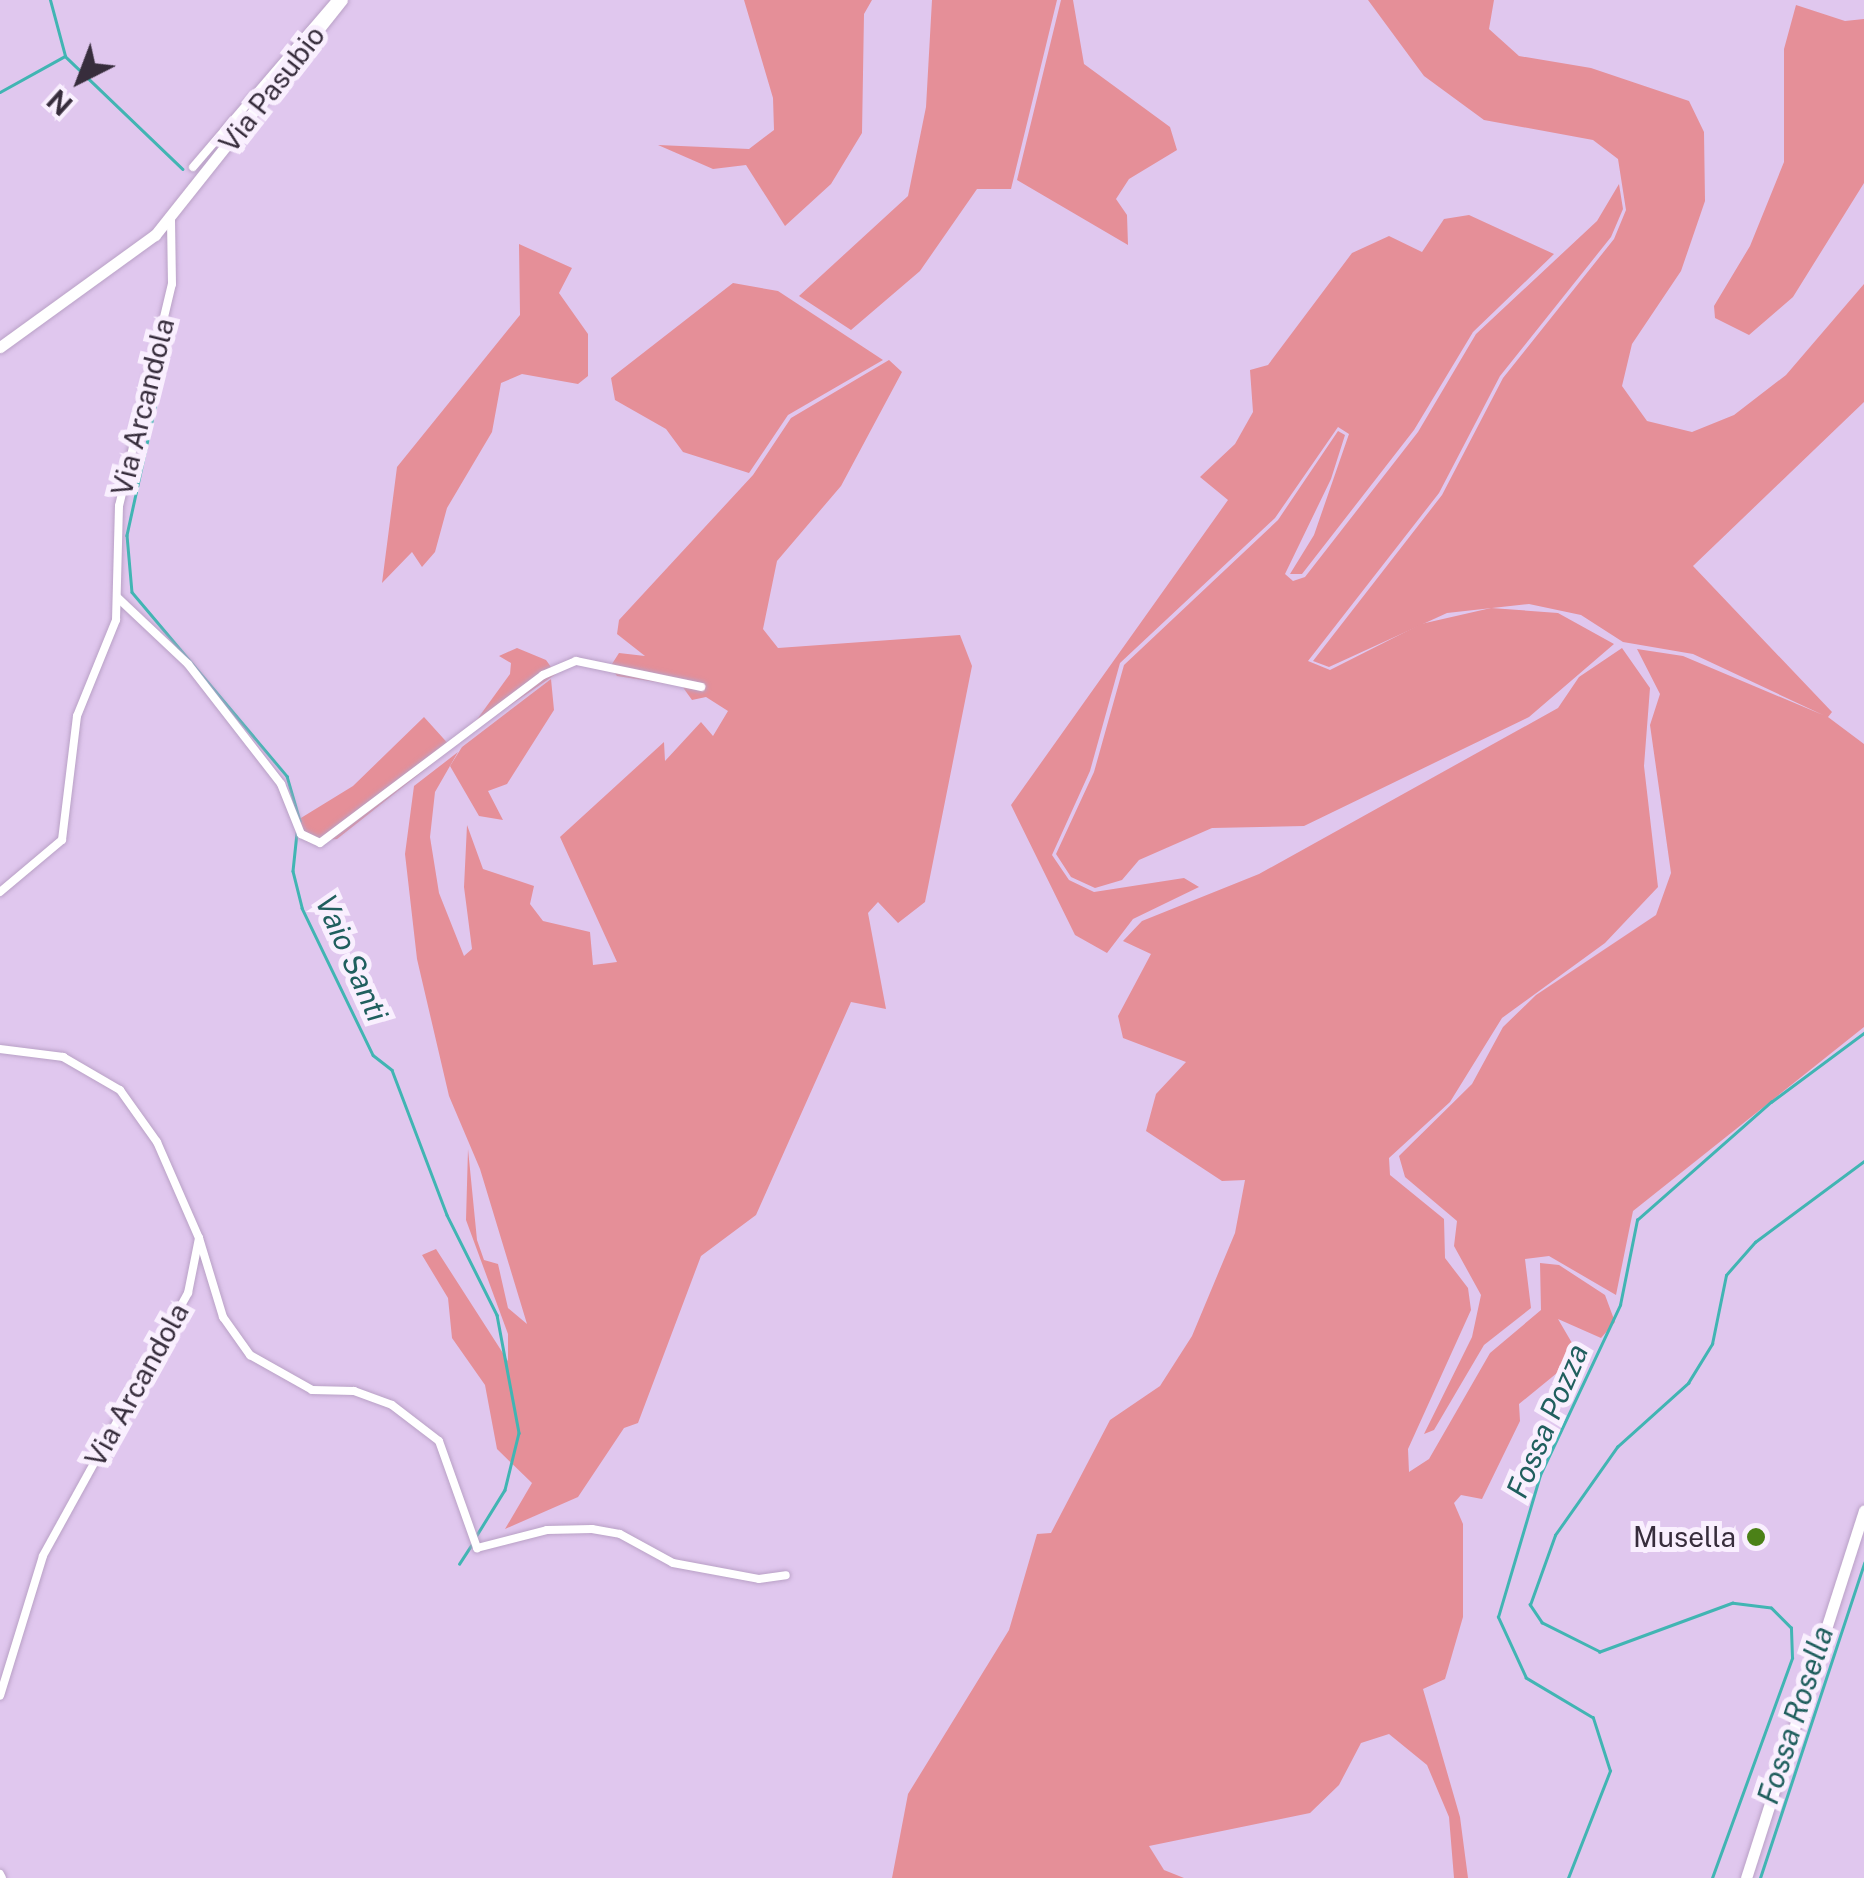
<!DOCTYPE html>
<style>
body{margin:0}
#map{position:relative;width:1864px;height:1878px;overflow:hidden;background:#e0c7ee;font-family:"Public Sans",sans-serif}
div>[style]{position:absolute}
.green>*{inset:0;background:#e58f98}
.stream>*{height:2.5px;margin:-1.25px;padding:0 1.25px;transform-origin:1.25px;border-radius:1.25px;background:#41b5b3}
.roads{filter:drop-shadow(0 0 2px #b9a1c6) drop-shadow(0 0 2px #b9a1c6)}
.street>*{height:8px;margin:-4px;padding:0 4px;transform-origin:4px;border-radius:4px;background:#fff}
.secondary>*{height:11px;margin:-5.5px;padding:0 5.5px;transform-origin:5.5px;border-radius:5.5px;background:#fff}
.dots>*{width:28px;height:28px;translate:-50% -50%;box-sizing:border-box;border:5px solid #f9effe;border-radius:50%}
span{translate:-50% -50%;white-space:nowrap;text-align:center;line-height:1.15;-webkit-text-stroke:10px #f9effe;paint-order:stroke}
.street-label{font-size:28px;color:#372d3c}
.poi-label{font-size:28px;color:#372d3c}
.right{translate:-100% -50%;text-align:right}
.water-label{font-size:30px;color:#205f5e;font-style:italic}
.north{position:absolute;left:30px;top:30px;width:100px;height:100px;-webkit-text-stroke:8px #f9effe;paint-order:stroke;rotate:222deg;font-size:28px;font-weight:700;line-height:40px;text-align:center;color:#372d3c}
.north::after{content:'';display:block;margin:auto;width:35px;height:45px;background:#372d3c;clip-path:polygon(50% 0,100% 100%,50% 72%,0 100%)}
</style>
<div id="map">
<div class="green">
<div style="clip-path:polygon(744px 0,872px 0,864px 14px,862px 133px,831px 184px,785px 226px,746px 165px,713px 169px,658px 145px,749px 149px,774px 130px,773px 98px)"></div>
<div style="clip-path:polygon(932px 0,1057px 0,1011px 189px,977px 189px,920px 271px,851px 330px,799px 296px,908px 196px,926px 107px)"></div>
<div style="clip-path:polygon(1061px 0,1073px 0,1084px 64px,1170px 127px,1177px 150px,1129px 179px,1116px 199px,1127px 215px,1128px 245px,1017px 180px)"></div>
<div style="clip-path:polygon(1368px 0,1494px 0,1489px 29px,1519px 56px,1591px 68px,1689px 101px,1704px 132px,1705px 201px,1681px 271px,1632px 344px,1622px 386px,1647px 421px,1692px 432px,1734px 415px,1786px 375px,1864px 284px,1864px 402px,1693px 566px,1832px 712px,1828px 717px,1864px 744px,1864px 1027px,1633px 1211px,1616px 1295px,1549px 1256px,1525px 1259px,1531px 1308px,1484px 1345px,1434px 1430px,1424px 1434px,1472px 1337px,1481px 1295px,1454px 1246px,1457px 1221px,1405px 1177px,1399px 1156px,1472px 1084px,1503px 1027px,1536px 995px,1656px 915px,1671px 873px,1650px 725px,1660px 694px,1637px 649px,1683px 656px,1823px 715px,1693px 654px,1623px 642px,1581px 615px,1529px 604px,1447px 613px,1329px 667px,1313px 661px,1442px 495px,1503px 378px,1614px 239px,1626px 210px,1618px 159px,1593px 140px,1484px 120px,1424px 76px)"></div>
<div style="clip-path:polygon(1796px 5px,1845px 21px,1864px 19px,1864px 183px,1793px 297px,1749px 335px,1715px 318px,1714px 306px,1750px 246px,1784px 162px,1784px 49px)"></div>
<div style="clip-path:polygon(1619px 184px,1623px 209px,1611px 237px,1500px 376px,1439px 493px,1308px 661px,1330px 670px,1421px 624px,1491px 608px,1558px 613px,1614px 644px,1529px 717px,1304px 826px,1212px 828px,1139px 860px,1122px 880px,1095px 888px,1071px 877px,1056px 854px,1094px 772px,1124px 665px,1278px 520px,1338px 431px,1345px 435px,1331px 479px,1285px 574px,1293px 581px,1305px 577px,1418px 432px,1476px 334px,1597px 221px)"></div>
<div style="clip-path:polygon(1469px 215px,1554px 254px,1473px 332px,1414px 430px,1302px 574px,1290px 574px,1314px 535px,1349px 434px,1338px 427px,1275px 518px,1120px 663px,1090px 771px,1052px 855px,1069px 880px,1094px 892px,1184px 878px,1199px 887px,1133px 919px,1107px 953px,1075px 935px,1011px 805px,1228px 500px,1200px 477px,1235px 444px,1253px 412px,1250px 370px,1268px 365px,1352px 253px,1389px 236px,1422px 252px,1444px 219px)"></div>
<div style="clip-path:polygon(519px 244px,572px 268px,559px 293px,588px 334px,588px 376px,578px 384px,522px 374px,501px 383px,492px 432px,447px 508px,435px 552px,422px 567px,412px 552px,382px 583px,397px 467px,520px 315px)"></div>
<div style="clip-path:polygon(733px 283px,778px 291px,883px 360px,788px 415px,749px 473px,683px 452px,666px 429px,615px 400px,611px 378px)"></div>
<div style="clip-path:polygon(889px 360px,902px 372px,841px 486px,777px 561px,763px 629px,778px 648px,960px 635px,972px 666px,925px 902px,898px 923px,878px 902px,868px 913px,886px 1009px,851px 1002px,756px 1215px,701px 1256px,638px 1423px,624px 1428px,578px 1497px,505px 1529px,532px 1483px,497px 1449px,485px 1385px,452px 1338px,448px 1298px,422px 1255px,436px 1249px,508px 1361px,508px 1334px,466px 1220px,468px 1149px,477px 1240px,484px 1260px,498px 1264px,508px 1308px,527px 1324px,480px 1169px,449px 1096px,417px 959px,405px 854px,414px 786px,458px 752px,435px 792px,430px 837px,439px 893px,464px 956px,472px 949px,464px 887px,467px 825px,483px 869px,534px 886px,530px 904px,543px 921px,590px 932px,593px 965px,617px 962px,560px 837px,664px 742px,665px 761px,701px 722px,713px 736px,728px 711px,706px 697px,692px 700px,682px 686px,617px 676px,610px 667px,619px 653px,645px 656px,617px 634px,619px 620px,753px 475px,791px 418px)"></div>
<div style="clip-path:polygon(517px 648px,546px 660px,556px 674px,465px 736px,510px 674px,511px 663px,499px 656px)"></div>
<div style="clip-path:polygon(1622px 648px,1650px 688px,1644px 766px,1658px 887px,1605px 943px,1502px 1018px,1450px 1102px,1389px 1158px,1390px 1175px,1444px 1219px,1445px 1258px,1468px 1288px,1471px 1310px,1408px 1449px,1409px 1472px,1429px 1459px,1490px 1353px,1541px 1310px,1540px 1263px,1559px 1265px,1605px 1295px,1615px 1322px,1601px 1338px,1558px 1319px,1579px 1355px,1519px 1404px,1520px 1421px,1482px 1499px,1461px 1495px,1454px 1503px,1463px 1524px,1463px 1617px,1445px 1679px,1423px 1689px,1460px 1817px,1468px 1878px,1454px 1878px,1449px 1817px,1427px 1765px,1389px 1734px,1361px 1743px,1339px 1785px,1310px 1813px,1149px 1846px,1164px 1870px,1184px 1878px,892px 1878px,908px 1794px,1009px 1630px,1037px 1534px,1051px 1533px,1110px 1420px,1160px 1386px,1192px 1336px,1235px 1233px,1245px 1180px,1222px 1181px,1146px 1131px,1156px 1094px,1186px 1062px,1123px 1038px,1118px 1016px,1151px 954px,1123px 941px,1142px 921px,1259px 874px,1558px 708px,1579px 677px)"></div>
<div style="clip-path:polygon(551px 679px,554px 710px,507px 784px,488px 791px,503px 820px,479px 816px,450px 766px,462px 747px)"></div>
<div style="clip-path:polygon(424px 717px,452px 748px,337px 839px,307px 842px,296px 821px,353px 786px)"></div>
</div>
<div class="stream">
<div style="left:65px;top:56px;width:163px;rotate:43.8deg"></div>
<div style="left:0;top:92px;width:74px;rotate:-29deg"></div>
<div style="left:65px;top:56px;width:58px;rotate:-105deg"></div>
<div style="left:160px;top:385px;width:154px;rotate:102.4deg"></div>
<div style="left:127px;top:535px;width:57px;rotate:85deg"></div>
<div style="left:132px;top:592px;width:241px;rotate:49.9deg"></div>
<div style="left:287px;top:776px;width:47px;rotate:73.9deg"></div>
<div style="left:297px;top:833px;width:38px;rotate:96deg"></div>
<div style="left:293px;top:871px;width:38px;rotate:76deg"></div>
<div style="left:302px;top:908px;width:163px;rotate:64.2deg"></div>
<div style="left:373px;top:1055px;width:24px;rotate:38deg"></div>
<div style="left:392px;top:1070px;width:155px;rotate:69.2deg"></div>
<div style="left:447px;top:1215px;width:112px;rotate:63.4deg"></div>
<div style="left:497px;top:1315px;width:120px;rotate:79.4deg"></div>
<div style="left:519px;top:1433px;width:59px;rotate:103.8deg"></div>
<div style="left:505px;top:1490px;width:55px;rotate:121.7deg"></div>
<div style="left:459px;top:1564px;width:24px;rotate:-57deg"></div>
<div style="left:1568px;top:1878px;width:115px;rotate:-68.6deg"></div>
<div style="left:1610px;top:1771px;width:56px;rotate:-107.8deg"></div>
<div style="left:1593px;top:1718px;width:78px;rotate:-149.2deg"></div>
<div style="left:1526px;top:1678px;width:67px;rotate:-114.7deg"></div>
<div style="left:1498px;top:1617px;width:148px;rotate:-73.5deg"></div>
<div style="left:1540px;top:1475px;width:188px;rotate:-64.8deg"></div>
<div style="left:1620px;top:1305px;width:87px;rotate:-78.7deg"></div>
<div style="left:1637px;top:1220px;width:179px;rotate:-41.4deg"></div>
<div style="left:1771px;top:1102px;width:116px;rotate:-36.6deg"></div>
<div style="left:1712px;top:1878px;width:234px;rotate:-70deg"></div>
<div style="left:1792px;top:1658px;width:30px;rotate:-92deg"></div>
<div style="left:1791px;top:1628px;width:28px;rotate:-135deg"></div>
<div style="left:1771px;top:1608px;width:38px;rotate:-173deg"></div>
<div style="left:1733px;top:1603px;width:142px;rotate:159.8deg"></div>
<div style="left:1600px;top:1652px;width:65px;rotate:-153.4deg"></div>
<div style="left:1542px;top:1623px;width:22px;rotate:-124deg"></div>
<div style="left:1530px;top:1605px;width:74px;rotate:-70.3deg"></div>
<div style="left:1555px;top:1535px;width:108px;rotate:-54.8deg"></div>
<div style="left:1617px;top:1447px;width:96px;rotate:-42deg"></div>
<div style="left:1688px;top:1383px;width:46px;rotate:-58.4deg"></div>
<div style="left:1712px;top:1344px;width:70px;rotate:-78.5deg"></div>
<div style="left:1726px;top:1275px;width:44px;rotate:-48.7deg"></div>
<div style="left:1755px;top:1242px;width:136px;rotate:-36.6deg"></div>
<div style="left:1760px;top:1878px;width:332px;rotate:-71.7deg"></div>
</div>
<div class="roads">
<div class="street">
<div style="left:193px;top:167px;width:220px;rotate:-49.4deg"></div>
<div style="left:118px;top:598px;width:96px;rotate:43.3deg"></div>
<div style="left:188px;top:664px;width:152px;rotate:52.2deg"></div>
<div style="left:281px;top:784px;width:54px;rotate:68.2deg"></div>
<div style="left:301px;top:834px;width:21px;rotate:25deg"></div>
<div style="left:320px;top:843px;width:279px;rotate:-37deg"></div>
<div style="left:543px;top:675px;width:36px;rotate:-23deg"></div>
<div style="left:576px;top:661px;width:128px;rotate:11.7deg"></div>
<div style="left:0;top:892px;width:81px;rotate:-40deg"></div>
<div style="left:62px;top:840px;width:125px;rotate:-83.1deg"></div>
<div style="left:77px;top:716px;width:104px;rotate:-67.9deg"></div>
<div style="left:116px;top:620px;width:114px;rotate:-88.5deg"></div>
<div style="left:119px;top:506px;width:228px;rotate:-76.6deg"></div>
<div style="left:172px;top:284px;width:67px;rotate:-90.9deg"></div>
<div style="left:0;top:1049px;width:64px;rotate:7.2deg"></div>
<div style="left:63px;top:1057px;width:66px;rotate:30.1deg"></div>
<div style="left:120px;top:1090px;width:64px;rotate:54.6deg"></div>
<div style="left:157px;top:1142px;width:105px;rotate:66.4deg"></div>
<div style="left:199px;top:1238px;width:56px;rotate:101.3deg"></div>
<div style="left:188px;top:1293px;width:300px;rotate:118.9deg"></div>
<div style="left:43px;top:1556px;width:146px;rotate:107.1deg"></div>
<div style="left:199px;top:1238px;width:83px;rotate:73.1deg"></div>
<div style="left:223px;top:1317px;width:47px;rotate:54.6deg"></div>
<div style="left:250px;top:1355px;width:71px;rotate:29.4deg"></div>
<div style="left:312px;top:1390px;width:42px;rotate:1.4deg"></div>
<div style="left:354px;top:1391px;width:40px;rotate:20.2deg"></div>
<div style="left:392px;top:1405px;width:59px;rotate:37.5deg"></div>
<div style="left:439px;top:1441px;width:114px;rotate:70.4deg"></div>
<div style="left:477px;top:1548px;width:72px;rotate:-14.4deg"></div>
<div style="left:547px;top:1530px;width:45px;rotate:-1.3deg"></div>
<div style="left:592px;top:1529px;width:28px;rotate:10deg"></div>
<div style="left:620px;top:1534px;width:60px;rotate:28.7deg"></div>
<div style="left:673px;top:1563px;width:87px;rotate:10.5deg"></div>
<div style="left:759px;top:1579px;width:27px;rotate:-8deg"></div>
<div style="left:0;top:1874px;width:4px;rotate:63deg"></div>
</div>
<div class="secondary">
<div style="left:0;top:347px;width:191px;rotate:-35.9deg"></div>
<div style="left:155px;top:235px;width:300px;rotate:-51.5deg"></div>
<div style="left:1746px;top:1878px;width:386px;rotate:-72.2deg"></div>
</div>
</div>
<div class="dots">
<div style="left:1756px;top:1537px;background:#4b8117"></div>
</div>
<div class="street-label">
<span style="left:272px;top:89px;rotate:-52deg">Via Pasubio</span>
<span style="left:143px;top:407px;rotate:-76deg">Via Arcandola</span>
<span style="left:137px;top:1385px;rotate:-61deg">Via Arcandola</span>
</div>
<div class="poi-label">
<span class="right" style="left:1736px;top:1537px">Musella</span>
</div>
<div class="water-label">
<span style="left:352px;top:958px;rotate:66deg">Vaio Santi</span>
<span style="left:1547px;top:1421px;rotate:-67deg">Fossa Pozza</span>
<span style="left:1795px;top:1715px;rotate:-72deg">Fossa Rosella</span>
</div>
<div class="north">N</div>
</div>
